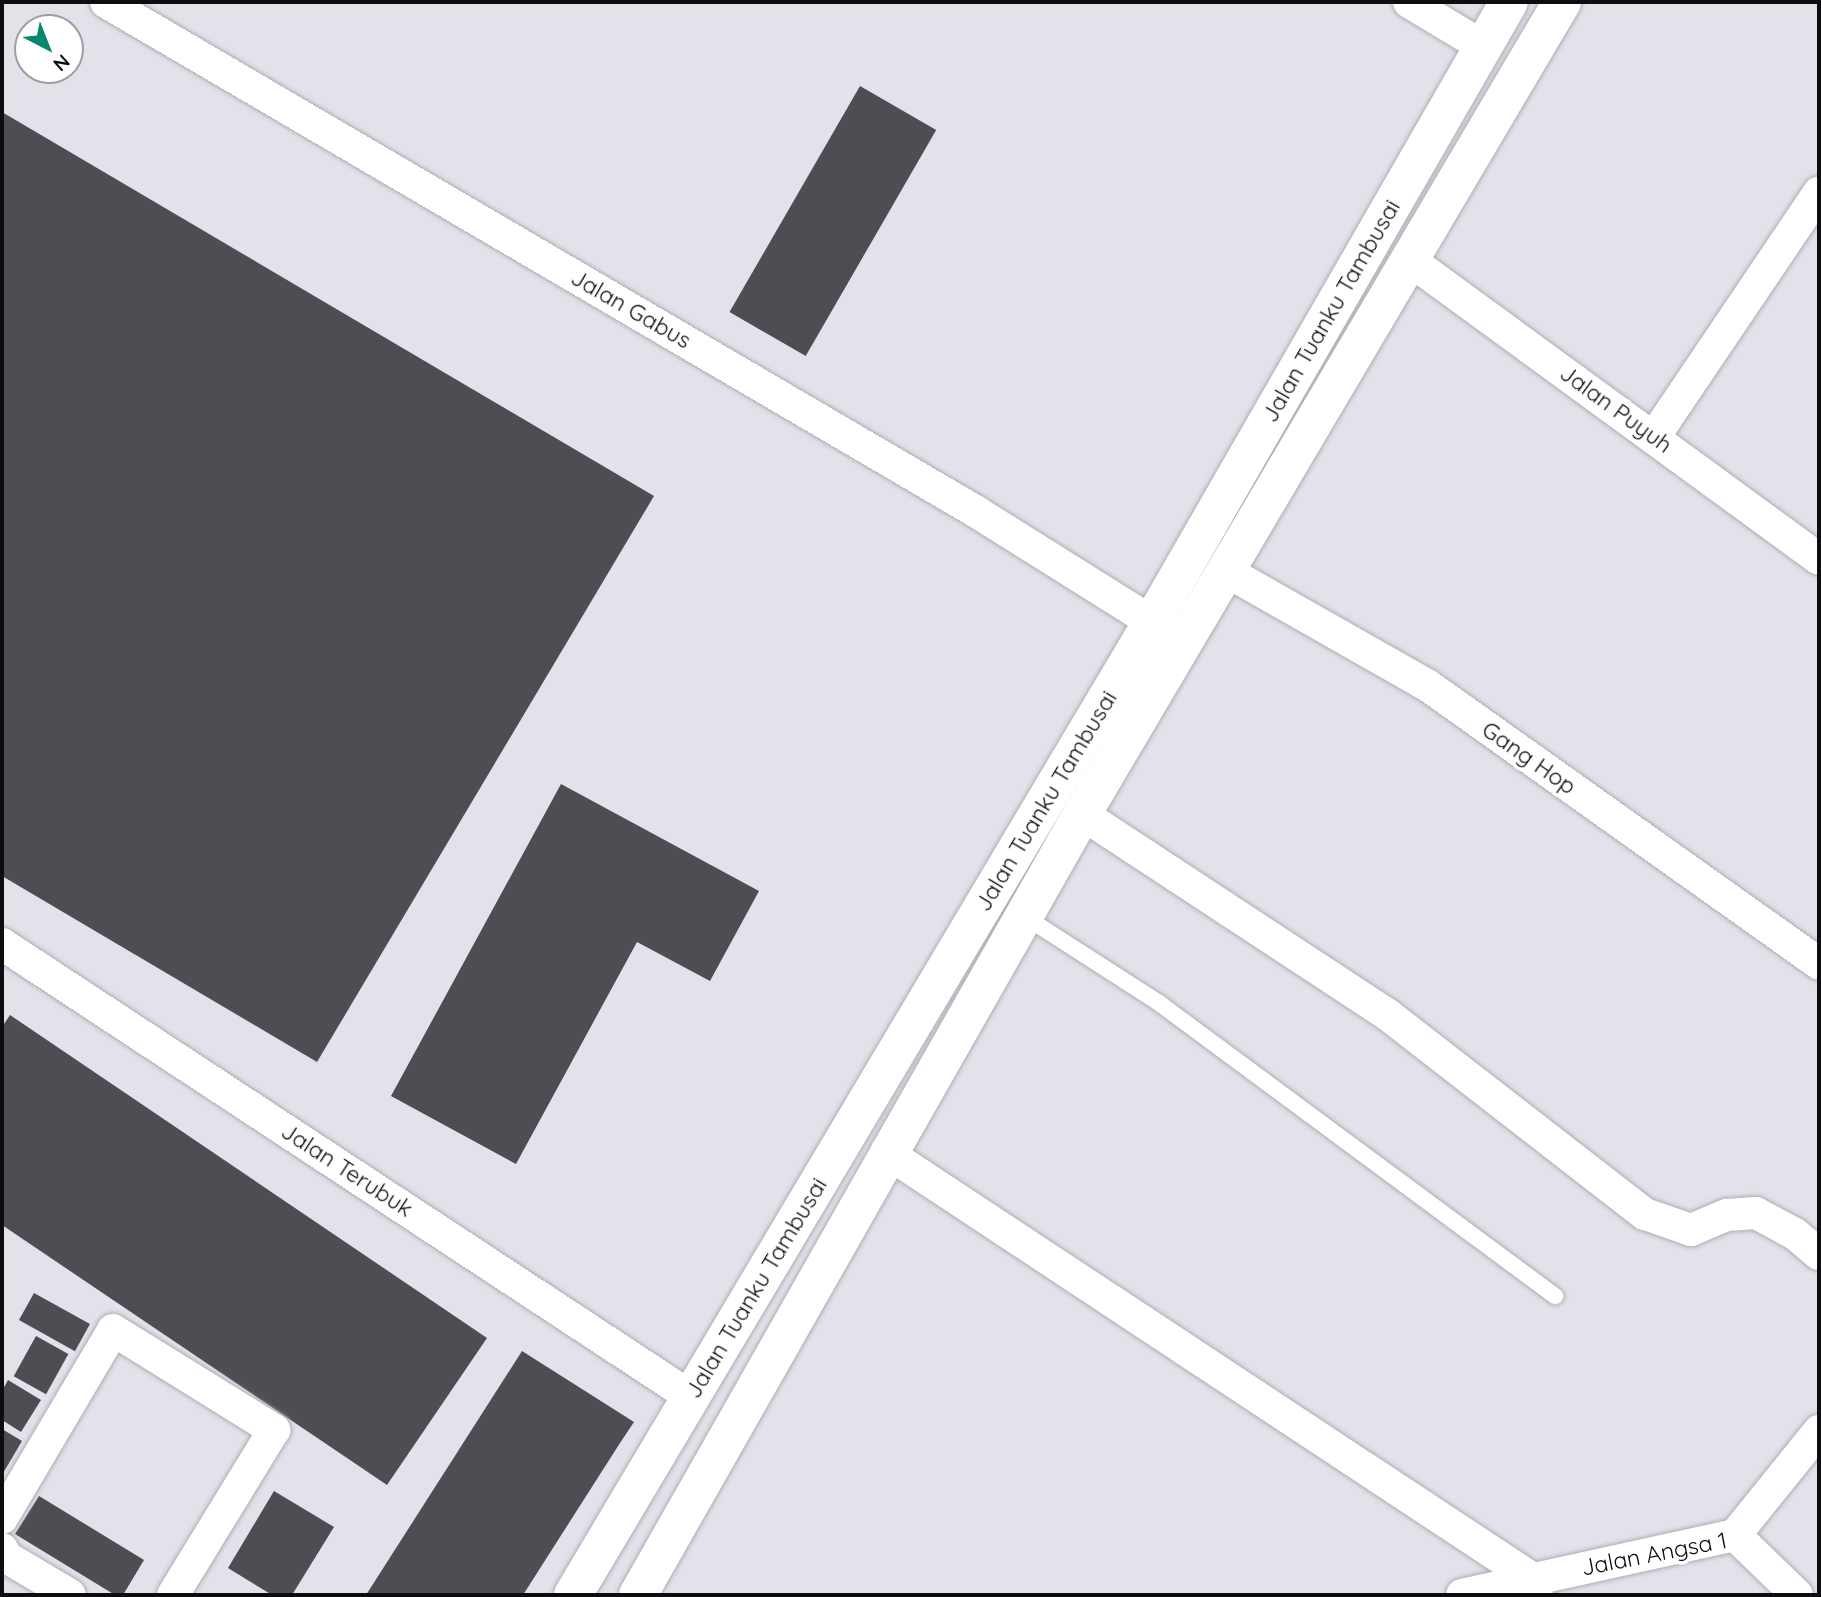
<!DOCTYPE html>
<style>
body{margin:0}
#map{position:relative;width:1821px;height:1597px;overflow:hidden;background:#e2e3ea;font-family:Quicksand,sans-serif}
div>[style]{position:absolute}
.building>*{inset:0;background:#4d4e54;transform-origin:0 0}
.roads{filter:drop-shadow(0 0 2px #adaeb5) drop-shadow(0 0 2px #adaeb5)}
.lane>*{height:16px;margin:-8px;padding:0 8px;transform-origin:8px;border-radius:8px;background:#fff}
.street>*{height:32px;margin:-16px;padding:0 16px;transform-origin:16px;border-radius:16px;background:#fff}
.primary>*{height:38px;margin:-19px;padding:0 19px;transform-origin:19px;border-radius:19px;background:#fff}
span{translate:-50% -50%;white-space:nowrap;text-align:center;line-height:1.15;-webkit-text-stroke:7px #fff;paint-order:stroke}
.street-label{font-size:23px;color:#0d0d10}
.frame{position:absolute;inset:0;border:4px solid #0d0d10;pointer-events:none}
.north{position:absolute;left:14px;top:14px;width:70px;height:70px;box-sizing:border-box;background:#fff;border:2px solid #9e9e9f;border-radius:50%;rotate:138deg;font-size:19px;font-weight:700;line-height:28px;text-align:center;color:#0d0d10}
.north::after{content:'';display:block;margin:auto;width:24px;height:32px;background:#06886c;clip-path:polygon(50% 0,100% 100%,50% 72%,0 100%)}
</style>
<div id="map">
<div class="building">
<div style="left:860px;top:86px;width:88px;height:261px;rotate:30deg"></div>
<div style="clip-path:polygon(2px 112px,654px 496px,317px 1062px,2px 876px)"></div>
<div style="clip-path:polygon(561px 784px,759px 891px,710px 981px,637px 942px,516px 1164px,391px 1096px)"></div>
<div style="clip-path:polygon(10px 1015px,487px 1338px,387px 1485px,2px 1225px,2px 1027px)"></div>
<div style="left:34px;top:1293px;width:64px;height:31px;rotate:29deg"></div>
<div style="left:36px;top:1336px;width:37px;height:46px;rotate:29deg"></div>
<div style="clip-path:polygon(522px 1351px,634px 1422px,620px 1443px,523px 1595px,366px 1595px)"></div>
<div style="clip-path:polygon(8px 1380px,41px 1400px,21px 1432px,2px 1420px,2px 1391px)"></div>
<div style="clip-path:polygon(2px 1429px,22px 1441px,2px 1475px)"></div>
<div style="clip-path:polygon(274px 1491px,334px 1527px,292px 1595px,272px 1595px,228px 1568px)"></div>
<div style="clip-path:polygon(39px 1496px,144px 1560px,123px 1595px,115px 1595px,15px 1534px)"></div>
</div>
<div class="roads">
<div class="lane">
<div style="left:1024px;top:916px;width:161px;rotate:32.8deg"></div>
<div style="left:1159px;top:1003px;width:493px;rotate:36.5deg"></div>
</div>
<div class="street">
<div style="left:106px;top:2px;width:1007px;rotate:30.36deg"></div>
<div style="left:975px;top:511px;width:209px;rotate:32.1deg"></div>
<div style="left:1409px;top:2px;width:87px;rotate:31deg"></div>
<div style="left:1411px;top:261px;width:505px;rotate:36.14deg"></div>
<div style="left:1654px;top:437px;width:295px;rotate:-56deg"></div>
<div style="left:1226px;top:571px;width:231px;rotate:29.6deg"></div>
<div style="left:1427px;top:685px;width:481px;rotate:35.4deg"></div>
<div style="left:1082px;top:814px;width:366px;rotate:33.3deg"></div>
<div style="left:1388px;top:1015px;width:325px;rotate:37.8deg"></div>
<div style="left:1645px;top:1214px;width:49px;rotate:19.2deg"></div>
<div style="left:1691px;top:1230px;width:39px;rotate:-23deg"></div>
<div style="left:1727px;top:1215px;width:29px;rotate:-4deg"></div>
<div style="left:1756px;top:1213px;width:44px;rotate:28.3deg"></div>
<div style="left:1795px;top:1234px;width:31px;rotate:40deg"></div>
<div style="left:2px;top:944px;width:825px;rotate:33.32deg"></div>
<div style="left:886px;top:1152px;width:773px;rotate:33.44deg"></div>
<div style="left:1531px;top:1578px;width:18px;rotate:71deg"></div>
<div style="left:2px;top:1518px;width:218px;rotate:-59.4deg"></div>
<div style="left:113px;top:1330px;width:190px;rotate:31.8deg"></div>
<div style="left:274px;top:1430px;width:193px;rotate:121.5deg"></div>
<div style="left:1735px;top:1535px;width:134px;rotate:-51.1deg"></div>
<div style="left:2px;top:1549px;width:9px;rotate:63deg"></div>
<div style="left:6px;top:1557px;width:74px;rotate:30.7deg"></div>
<div style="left:1462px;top:1595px;width:280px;rotate:-12.4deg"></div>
<div style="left:1735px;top:1535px;width:86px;rotate:44.1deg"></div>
</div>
<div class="primary">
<div style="left:573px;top:1595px;width:1132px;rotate:-59.24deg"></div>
<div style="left:1152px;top:622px;width:715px;rotate:-60.07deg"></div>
<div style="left:638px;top:1595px;width:898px;rotate:-60.38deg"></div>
<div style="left:1082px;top:814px;width:943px;rotate:-59.41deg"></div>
</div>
</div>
<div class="street-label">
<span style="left:631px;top:309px;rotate:30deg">Jalan Gabus</span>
<span style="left:1331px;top:311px;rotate:-60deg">Jalan Tuanku Tambusai</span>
<span style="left:1616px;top:409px;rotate:36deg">Jalan Puyuh</span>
<span style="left:1529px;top:758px;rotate:35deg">Gang Hop</span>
<span style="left:1046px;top:801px;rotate:-59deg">Jalan Tuanku Tambusai</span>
<span style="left:347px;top:1170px;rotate:33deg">Jalan Terubuk</span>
<span style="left:756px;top:1288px;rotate:-59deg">Jalan Tuanku Tambusai</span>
<span style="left:1654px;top:1554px;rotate:-11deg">Jalan Angsa 1</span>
</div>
<div class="frame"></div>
<div class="north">N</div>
</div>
